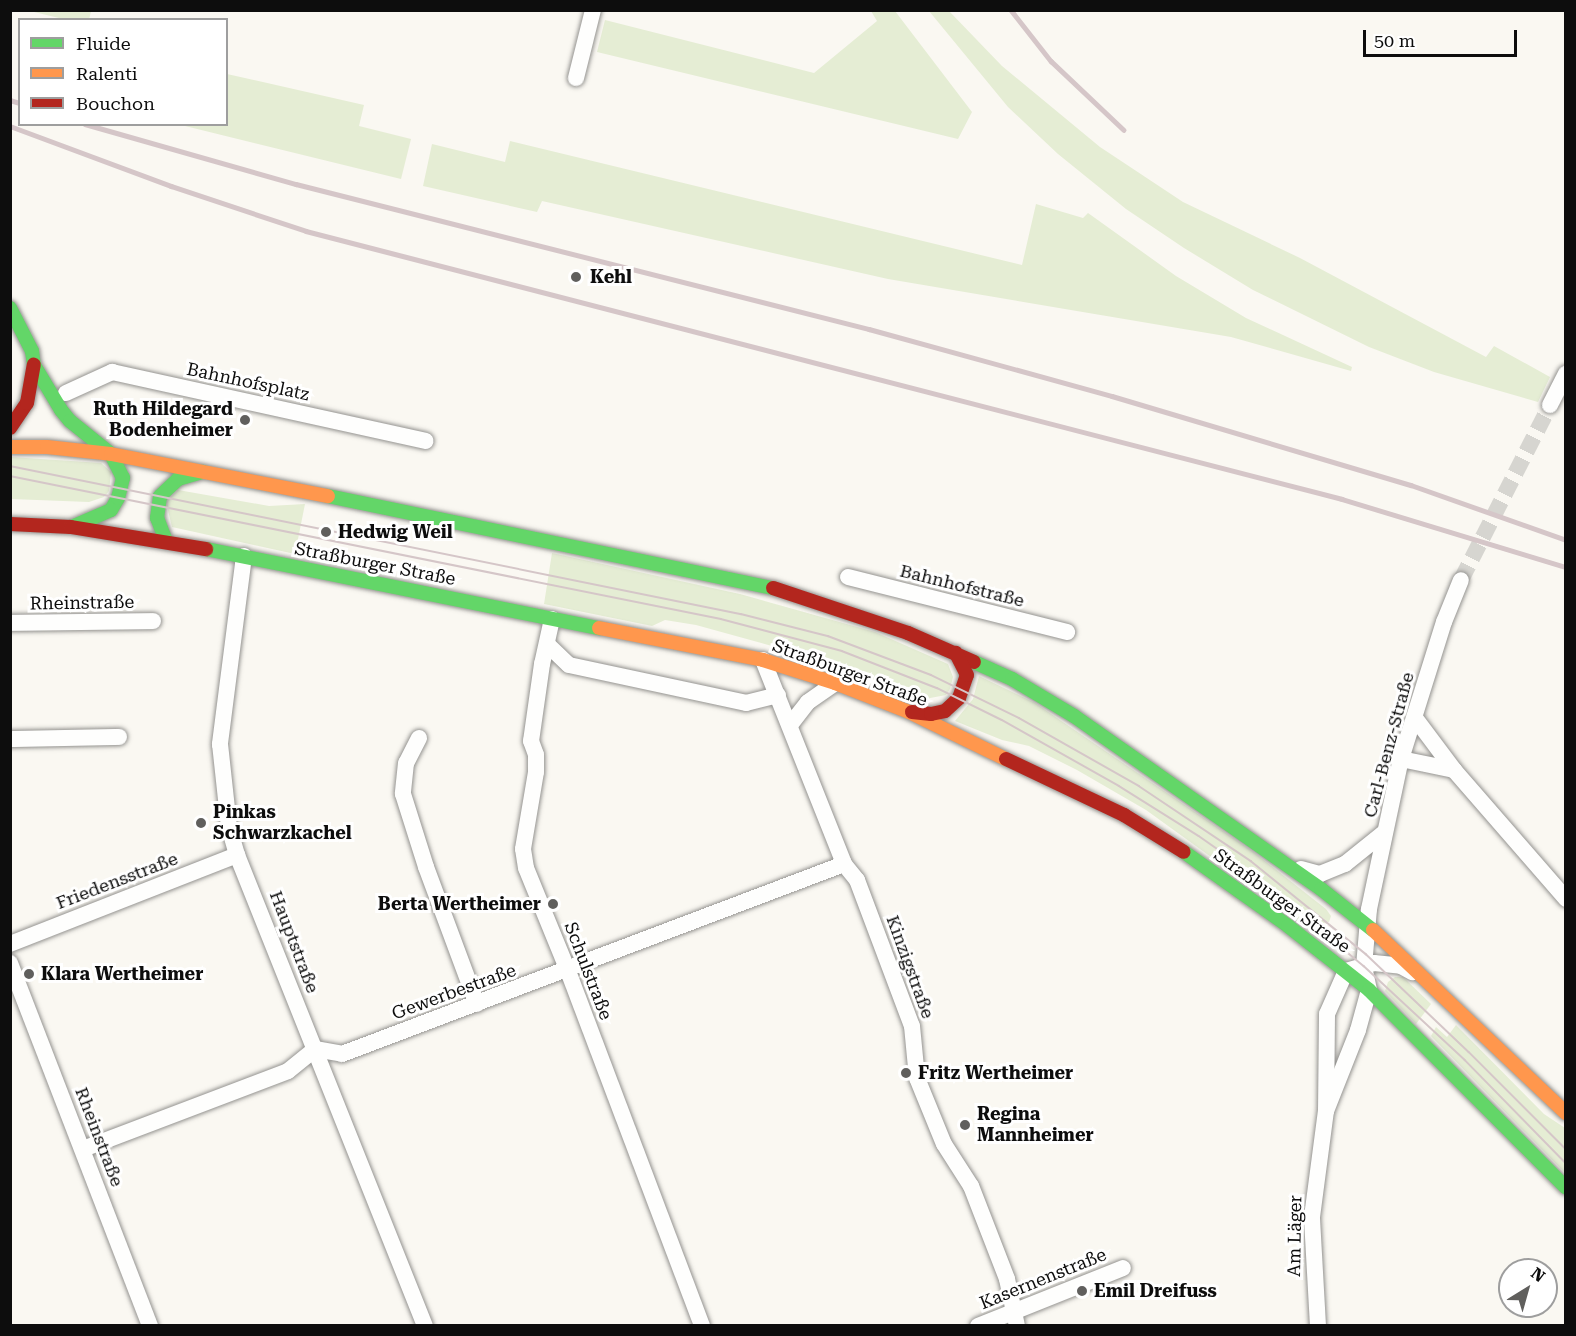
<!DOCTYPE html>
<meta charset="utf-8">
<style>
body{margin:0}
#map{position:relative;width:1576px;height:1336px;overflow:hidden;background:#faf8f2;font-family:"Roboto Serif",serif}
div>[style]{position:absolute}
.green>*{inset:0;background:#e5edd4}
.street-tunnel>*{height:16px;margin-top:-8px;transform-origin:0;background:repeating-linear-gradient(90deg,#d6d5d0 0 16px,transparent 0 24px)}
.roads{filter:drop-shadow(0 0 2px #949390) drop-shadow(0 0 2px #949390)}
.street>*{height:16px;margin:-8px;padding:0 8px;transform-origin:8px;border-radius:8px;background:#fefefd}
.fast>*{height:14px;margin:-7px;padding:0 7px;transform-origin:7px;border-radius:7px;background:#63d668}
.slow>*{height:14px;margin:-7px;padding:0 7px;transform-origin:7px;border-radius:7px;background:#ff974d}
.jam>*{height:14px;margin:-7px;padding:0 7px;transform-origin:7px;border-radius:7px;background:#b3261e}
.tram>*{height:1.5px;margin:-0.75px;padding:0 0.75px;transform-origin:0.75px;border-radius:0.75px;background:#d5c6c8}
.rail>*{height:4.5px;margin:-2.25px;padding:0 2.25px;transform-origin:2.25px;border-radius:2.25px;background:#d5c6c8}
.dots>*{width:16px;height:16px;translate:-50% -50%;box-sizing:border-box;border:3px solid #fff;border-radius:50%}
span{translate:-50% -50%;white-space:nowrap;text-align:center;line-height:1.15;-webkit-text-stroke:6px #fff;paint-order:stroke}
.poi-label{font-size:18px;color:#0d0d0d;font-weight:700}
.left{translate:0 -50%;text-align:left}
.right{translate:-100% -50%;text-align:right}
.street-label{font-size:18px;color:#0d0d0d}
.frame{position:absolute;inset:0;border:12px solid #0d0d0d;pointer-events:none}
.legend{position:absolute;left:18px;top:18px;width:210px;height:108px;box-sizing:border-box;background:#fff;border:2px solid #9e9e9e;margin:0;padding:8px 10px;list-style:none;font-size:18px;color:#0d0d0d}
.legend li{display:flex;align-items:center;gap:12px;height:30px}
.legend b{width:30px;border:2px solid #9e9e9e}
.north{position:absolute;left:1498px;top:1258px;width:60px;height:60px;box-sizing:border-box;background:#fff;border:2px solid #9e9e9e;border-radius:50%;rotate:37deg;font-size:16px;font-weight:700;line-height:24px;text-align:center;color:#0d0d0d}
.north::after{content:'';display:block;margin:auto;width:21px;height:27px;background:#605f5d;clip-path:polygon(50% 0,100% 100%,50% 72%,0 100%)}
.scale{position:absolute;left:1363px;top:30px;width:154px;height:27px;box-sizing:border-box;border:3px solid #0d0d0d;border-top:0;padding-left:8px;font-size:18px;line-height:21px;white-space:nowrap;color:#0d0d0d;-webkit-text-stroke:4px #fff;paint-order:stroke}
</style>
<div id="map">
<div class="green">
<div style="clip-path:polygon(30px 11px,91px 11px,89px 20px,63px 19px)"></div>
<div style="clip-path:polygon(871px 11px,895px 11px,972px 112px,958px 139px,597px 52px,605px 20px,814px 73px,877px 21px)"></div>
<div style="clip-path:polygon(929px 11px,949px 11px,1002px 66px,1100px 147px,1183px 202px,1300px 258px,1486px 357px,1494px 346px,1550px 377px,1538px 402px,1434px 372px,1369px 347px,1253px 290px,1184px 248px,1126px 209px,1058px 154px,1008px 107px)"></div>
<div style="clip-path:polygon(227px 74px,364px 105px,359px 126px,411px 139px,401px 179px,181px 125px,226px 124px)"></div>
<div style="clip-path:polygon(510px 141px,1022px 265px,1036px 204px,1083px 218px,1088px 213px,1176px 276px,1246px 318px,1352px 367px,1351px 371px,1231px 337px,888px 279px,542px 201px,537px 212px,423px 186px,432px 144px,505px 162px)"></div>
<div style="clip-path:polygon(11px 457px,101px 463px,111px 472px,109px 491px,104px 497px,89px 502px,11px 499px)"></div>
<div style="clip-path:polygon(178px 490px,269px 506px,305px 504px,295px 554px,172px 527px,166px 502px)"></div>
<div style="clip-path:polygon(552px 553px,740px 594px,875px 632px,948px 664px,953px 677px,950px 689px,946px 695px,925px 699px,819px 659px,696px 625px,665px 620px,652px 626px,544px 604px)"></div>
<div style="clip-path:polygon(979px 676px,1035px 703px,1252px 851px,1326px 909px,1331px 916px,1329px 922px,1310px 925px,1297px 919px,1146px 810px,1077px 770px,1029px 746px,1002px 740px,955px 721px,973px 699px)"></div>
<div style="clip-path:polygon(1395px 977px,1403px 977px,1431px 1004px,1416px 1024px,1385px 991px,1388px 982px)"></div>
<div style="clip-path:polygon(1456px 1025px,1544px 1114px,1565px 1128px,1565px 1173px,1431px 1036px,1436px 1027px,1447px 1037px)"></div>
</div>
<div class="street-tunnel">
<div style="left:1461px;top:580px;width:196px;rotate:-63deg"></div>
</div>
<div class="roads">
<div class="street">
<div style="left:576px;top:78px;width:70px;rotate:-76deg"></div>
<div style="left:66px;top:393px;width:51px;rotate:-24.5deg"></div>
<div style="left:112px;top:372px;width:321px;rotate:12.4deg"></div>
<div style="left:1550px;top:405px;width:35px;rotate:-63deg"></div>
<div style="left:244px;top:556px;width:190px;rotate:97.3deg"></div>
<div style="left:220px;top:744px;width:83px;rotate:83.8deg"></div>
<div style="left:229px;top:827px;width:29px;rotate:74deg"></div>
<div style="left:237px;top:855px;width:507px;rotate:68.24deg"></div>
<div style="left:848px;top:577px;width:226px;rotate:14.1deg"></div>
<div style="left:552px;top:619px;width:46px;rotate:102.5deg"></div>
<div style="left:542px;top:664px;width:78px;rotate:98.1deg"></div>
<div style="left:531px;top:741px;width:15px;rotate:70deg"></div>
<div style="left:536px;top:755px;width:17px;rotate:90deg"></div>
<div style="left:536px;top:772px;width:78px;rotate:99.6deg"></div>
<div style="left:523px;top:849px;width:19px;rotate:81deg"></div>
<div style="left:526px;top:868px;width:111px;rotate:67.8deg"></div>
<div style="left:568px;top:971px;width:379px;rotate:69.3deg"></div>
<div style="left:10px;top:623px;width:143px;rotate:-0.8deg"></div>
<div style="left:547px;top:644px;width:30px;rotate:44deg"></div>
<div style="left:569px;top:665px;width:181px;rotate:12.1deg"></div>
<div style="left:746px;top:703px;width:33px;rotate:-14deg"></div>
<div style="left:763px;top:660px;width:219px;rotate:68.3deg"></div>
<div style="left:844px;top:864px;width:21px;rotate:51deg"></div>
<div style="left:857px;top:880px;width:156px;rotate:69.4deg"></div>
<div style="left:912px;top:1026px;width:52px;rotate:84.5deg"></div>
<div style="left:917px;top:1078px;width:71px;rotate:67.8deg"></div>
<div style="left:944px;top:1144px;width:50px;rotate:57.3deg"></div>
<div style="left:971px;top:1186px;width:100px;rotate:68.8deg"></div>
<div style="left:1007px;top:1279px;width:48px;rotate:78deg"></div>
<div style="left:1415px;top:718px;width:65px;rotate:53.1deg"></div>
<div style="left:1454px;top:770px;width:171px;rotate:49deg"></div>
<div style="left:790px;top:725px;width:29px;rotate:-52deg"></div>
<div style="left:808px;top:702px;width:33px;rotate:-35deg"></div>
<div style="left:419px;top:738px;width:28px;rotate:117deg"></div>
<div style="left:406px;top:763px;width:31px;rotate:96deg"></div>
<div style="left:403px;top:794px;width:77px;rotate:72.5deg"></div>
<div style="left:426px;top:867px;width:146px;rotate:69.6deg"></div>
<div style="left:10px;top:739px;width:109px;rotate:-1.1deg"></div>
<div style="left:1401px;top:759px;width:54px;rotate:11.7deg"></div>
<div style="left:1301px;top:869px;width:20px;rotate:15deg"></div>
<div style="left:1320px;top:874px;width:27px;rotate:-22deg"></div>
<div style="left:1345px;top:864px;width:51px;rotate:-38.7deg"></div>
<div style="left:10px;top:944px;width:244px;rotate:-21.4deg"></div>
<div style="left:10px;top:963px;width:389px;rotate:68.9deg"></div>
<div style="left:315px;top:1049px;width:27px;rotate:10deg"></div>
<div style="left:342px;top:1054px;width:537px;rotate:-20.73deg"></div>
<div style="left:1326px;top:1111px;width:87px;rotate:-68.4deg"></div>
<div style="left:1358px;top:1030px;width:41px;rotate:-74.6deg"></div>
<div style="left:1369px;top:990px;width:25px;rotate:-102deg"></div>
<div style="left:1364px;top:966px;width:57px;rotate:-85deg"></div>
<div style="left:1369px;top:909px;width:153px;rotate:-78deg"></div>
<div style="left:1401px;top:759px;width:144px;rotate:-72.6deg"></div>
<div style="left:1444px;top:622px;width:45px;rotate:-68deg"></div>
<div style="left:83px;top:1149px;width:219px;rotate:-20.8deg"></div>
<div style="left:288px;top:1071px;width:35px;rotate:-39deg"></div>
<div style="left:978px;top:1326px;width:156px;rotate:-21.8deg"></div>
<div style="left:1318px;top:1326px;width:109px;rotate:-93.2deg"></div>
<div style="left:1312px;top:1217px;width:107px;rotate:-82.5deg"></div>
<div style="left:1326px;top:1111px;width:97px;rotate:-89.4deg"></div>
<div style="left:1327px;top:1014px;width:47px;rotate:-66.2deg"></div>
<div style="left:1346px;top:971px;width:29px;rotate:-16deg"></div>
<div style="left:1374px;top:963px;width:27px;rotate:6deg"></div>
<div style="left:1401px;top:966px;width:13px;rotate:29deg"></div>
</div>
<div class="fast">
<div style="left:10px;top:308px;width:48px;rotate:62.9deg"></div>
<div style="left:32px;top:351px;width:14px;rotate:82deg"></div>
<div style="left:34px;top:365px;width:52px;rotate:59deg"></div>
<div style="left:61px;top:410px;width:14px;rotate:51deg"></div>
<div style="left:70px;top:421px;width:53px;rotate:38.8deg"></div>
<div style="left:328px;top:496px;width:454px;rotate:11.7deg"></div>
<div style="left:74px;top:526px;width:40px;rotate:-23.4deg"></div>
<div style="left:111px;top:510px;width:14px;rotate:-60deg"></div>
<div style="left:118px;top:498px;width:21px;rotate:-76deg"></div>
<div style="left:123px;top:478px;width:27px;rotate:-117deg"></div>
<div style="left:166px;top:541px;width:25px;rotate:-111deg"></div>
<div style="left:157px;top:518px;width:22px;rotate:-82deg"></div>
<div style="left:160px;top:496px;width:25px;rotate:-43deg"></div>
<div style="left:178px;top:479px;width:26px;rotate:-16deg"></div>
<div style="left:206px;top:549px;width:401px;rotate:11.4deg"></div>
<div style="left:974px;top:662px;width:42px;rotate:24.1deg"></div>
<div style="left:1012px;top:679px;width:72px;rotate:30.8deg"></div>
<div style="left:1074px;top:716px;width:302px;rotate:35deg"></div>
<div style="left:1321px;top:889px;width:66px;rotate:38.3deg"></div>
<div style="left:1184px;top:852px;width:128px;rotate:35.4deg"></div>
<div style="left:1288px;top:926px;width:103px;rotate:38.3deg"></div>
<div style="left:1369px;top:990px;width:279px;rotate:45.1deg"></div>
</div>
<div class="slow">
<div style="left:10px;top:447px;width:37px"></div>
<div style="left:47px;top:447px;width:64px;rotate:6.2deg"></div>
<div style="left:111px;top:454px;width:221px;rotate:11deg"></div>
<div style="left:599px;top:628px;width:167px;rotate:11deg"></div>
<div style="left:763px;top:660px;width:76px;rotate:17.7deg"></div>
<div style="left:835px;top:683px;width:79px;rotate:21.4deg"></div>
<div style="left:909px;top:712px;width:108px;rotate:25.9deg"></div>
<div style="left:1373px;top:930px;width:266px;rotate:43.5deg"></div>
</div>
<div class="jam">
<div style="left:10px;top:428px;width:30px;rotate:-56deg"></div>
<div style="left:27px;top:403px;width:39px;rotate:-80deg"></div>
<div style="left:10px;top:524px;width:61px;rotate:2.8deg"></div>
<div style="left:71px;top:527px;width:137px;rotate:9.3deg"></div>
<div style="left:773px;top:588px;width:142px;rotate:18.4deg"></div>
<div style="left:908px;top:633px;width:72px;rotate:23.7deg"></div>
<div style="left:912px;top:712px;width:19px;rotate:6deg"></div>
<div style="left:931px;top:714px;width:14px;rotate:-12deg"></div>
<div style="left:945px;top:711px;width:19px;rotate:-43deg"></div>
<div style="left:959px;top:698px;width:24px;rotate:-71deg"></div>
<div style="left:967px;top:675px;width:25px;rotate:-117deg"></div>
<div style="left:1006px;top:759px;width:131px;rotate:25.4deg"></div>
<div style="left:1124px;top:815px;width:70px;rotate:31.7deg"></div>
</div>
</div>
<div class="tram">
<div style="left:10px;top:466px;width:746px;rotate:11.45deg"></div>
<div style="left:741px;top:614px;width:90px;rotate:14.2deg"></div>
<div style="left:828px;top:636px;width:110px;rotate:20.7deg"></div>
<div style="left:931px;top:675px;width:98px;rotate:26deg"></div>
<div style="left:1019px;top:718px;width:138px;rotate:29.5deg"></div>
<div style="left:1139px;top:786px;width:135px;rotate:33.8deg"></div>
<div style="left:1251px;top:861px;width:148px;rotate:39deg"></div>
<div style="left:1366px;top:954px;width:142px;rotate:43.6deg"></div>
<div style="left:1469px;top:1052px;width:137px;rotate:45deg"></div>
<div style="left:10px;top:476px;width:725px;rotate:11.37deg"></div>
<div style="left:721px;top:619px;width:125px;rotate:14.8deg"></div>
<div style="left:842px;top:651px;width:102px;rotate:21.3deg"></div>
<div style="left:937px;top:688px;width:72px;rotate:26.2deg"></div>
<div style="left:1002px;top:720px;width:134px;rotate:29.4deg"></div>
<div style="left:1119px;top:786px;width:94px;rotate:32deg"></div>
<div style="left:1199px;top:836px;width:66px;rotate:35.1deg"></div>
<div style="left:1253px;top:874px;width:144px;rotate:39.7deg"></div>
<div style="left:1364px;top:966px;width:138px;rotate:42.9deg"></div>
<div style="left:1465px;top:1060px;width:144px;rotate:45.6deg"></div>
</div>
<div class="rail">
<div style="left:1011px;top:10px;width:65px;rotate:51.9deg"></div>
<div style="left:1051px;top:61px;width:100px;rotate:43.4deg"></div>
<div style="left:10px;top:100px;width:10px;rotate:17deg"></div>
<div style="left:85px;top:124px;width:219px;rotate:15.9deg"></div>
<div style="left:296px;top:184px;width:591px;rotate:14.2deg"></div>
<div style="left:869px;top:329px;width:252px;rotate:15.4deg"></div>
<div style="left:1112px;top:396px;width:312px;rotate:16.6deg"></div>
<div style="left:1411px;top:485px;width:164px;rotate:19.5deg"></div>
<div style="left:10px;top:126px;width:172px;rotate:20.4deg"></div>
<div style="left:171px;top:186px;width:142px;rotate:18.4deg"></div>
<div style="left:306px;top:231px;width:1070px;rotate:14.5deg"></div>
<div style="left:1342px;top:499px;width:234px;rotate:16.9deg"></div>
</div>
<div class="dots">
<div style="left:576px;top:277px;background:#605f5d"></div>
<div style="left:245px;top:420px;background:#605f5d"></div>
<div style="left:326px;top:532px;background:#605f5d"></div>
<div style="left:201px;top:823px;background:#605f5d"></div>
<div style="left:553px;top:904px;background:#605f5d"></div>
<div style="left:29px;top:974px;background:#605f5d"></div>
<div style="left:906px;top:1073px;background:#605f5d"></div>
<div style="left:965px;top:1125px;background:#605f5d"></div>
<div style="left:1082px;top:1291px;background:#605f5d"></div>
</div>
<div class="poi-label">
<span class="left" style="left:590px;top:277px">Kehl</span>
<span class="right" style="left:233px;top:420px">Ruth Hildegard<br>Bodenheimer</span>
<span class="left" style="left:338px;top:532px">Hedwig Weil</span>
<span class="left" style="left:213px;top:823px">Pinkas<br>Schwarzkachel</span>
<span class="right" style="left:541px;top:904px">Berta Wertheimer</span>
<span class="left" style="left:41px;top:974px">Klara Wertheimer</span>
<span class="left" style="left:918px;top:1073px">Fritz Wertheimer</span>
<span class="left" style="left:977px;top:1125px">Regina<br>Mannheimer</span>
<span class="left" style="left:1094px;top:1291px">Emil Dreifuss</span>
</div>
<div class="street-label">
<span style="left:248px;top:382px;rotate:12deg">Bahnhofsplatz</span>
<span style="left:375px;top:564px;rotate:11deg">Straßburger Straße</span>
<span style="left:962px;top:586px;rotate:14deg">Bahnhofstraße</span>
<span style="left:82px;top:603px;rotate:-1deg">Rheinstraße</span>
<span style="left:850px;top:673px;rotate:20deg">Straßburger Straße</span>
<span style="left:1389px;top:745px;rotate:-75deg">Carl-Benz-Straße</span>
<span style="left:117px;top:881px;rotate:-21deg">Friedensstraße</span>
<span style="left:1282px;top:901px;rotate:36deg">Straßburger Straße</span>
<span style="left:294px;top:942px;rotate:69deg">Hauptstraße</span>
<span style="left:910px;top:967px;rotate:70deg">Kinzigstraße</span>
<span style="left:588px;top:971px;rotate:69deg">Schulstraße</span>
<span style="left:454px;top:992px;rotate:-20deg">Gewerbestraße</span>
<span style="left:99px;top:1137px;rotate:69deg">Rheinstraße</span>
<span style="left:1295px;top:1236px;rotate:-89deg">Am Läger</span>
<span style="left:1043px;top:1279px;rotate:-22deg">Kasernenstraße</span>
</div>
<div class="frame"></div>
<ul class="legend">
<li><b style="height:8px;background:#63d668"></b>Fluide</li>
<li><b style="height:8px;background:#ff974d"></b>Ralenti</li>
<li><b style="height:8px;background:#b3261e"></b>Bouchon</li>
</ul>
<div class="north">N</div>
<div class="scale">50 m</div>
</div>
